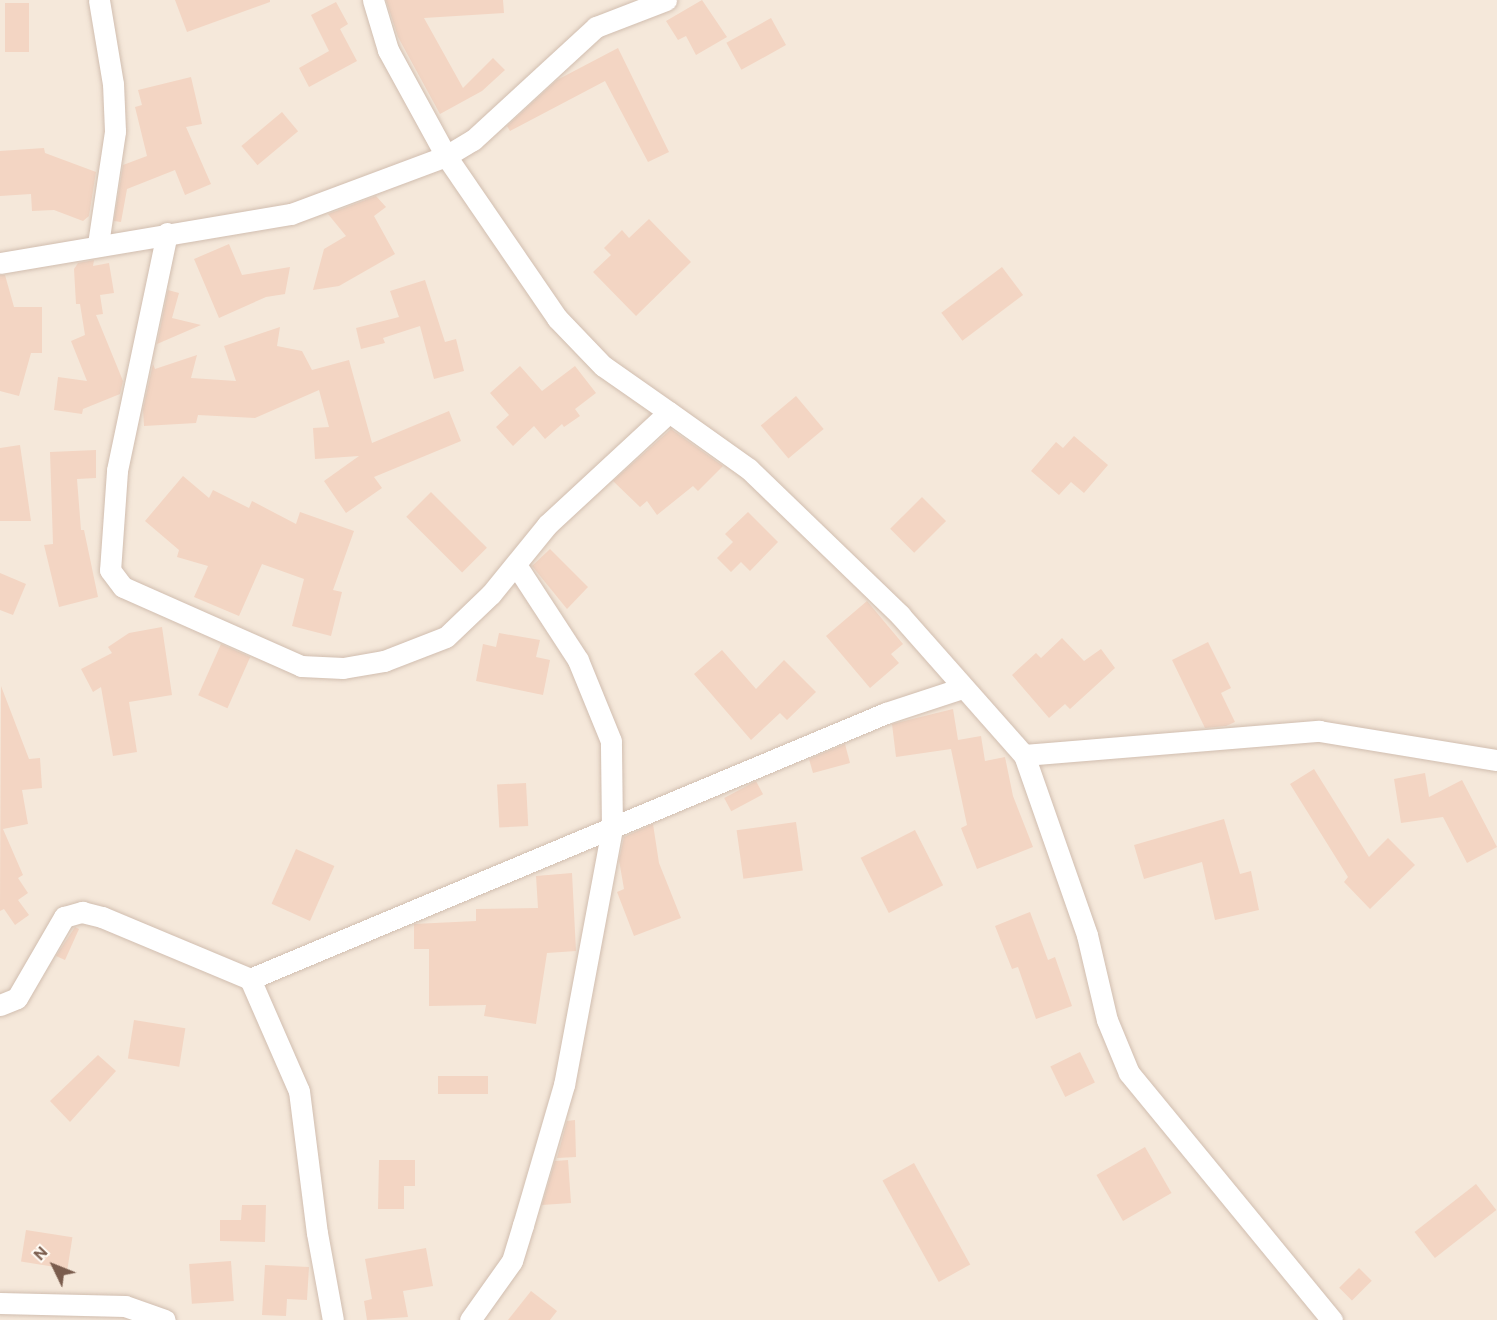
<!DOCTYPE html>
<style>
body{margin:0}
#map{position:relative;width:1497px;height:1320px;overflow:hidden;background:#fdf6ec;font-family:"DM Sans",sans-serif}
div>[style]{position:absolute}
.residential>*{inset:0;background:#f5e8da;transform-origin:0 0}
.building>*{inset:0;background:#f3d5c3;transform-origin:0 0}
.roads{filter:drop-shadow(0 0 2px #d1beb0) drop-shadow(0 0 2px #d1beb0)}
.street>*{height:21px;margin:-10.5px;padding:0 10.5px;transform-origin:10.5px;border-radius:10.5px;background:#fff}
span{translate:-50% -50%;white-space:nowrap;text-align:center;line-height:1.15;-webkit-text-stroke:4.5px #fffaf3;paint-order:stroke}
.north{position:absolute;left:24px;top:1236px;width:60px;height:60px;-webkit-text-stroke:4px #fffaf3;paint-order:stroke;rotate:313deg;font-size:16px;font-weight:700;line-height:24px;text-align:center;color:#7a5c4d}
.north::after{content:'';display:block;margin:auto;width:21px;height:27px;background:#7a5c4d;clip-path:polygon(50% 0,100% 100%,50% 72%,0 100%)}
</style>
<div id="map">
<div class="residential">
<div style="left:0;top:0;width:1497px;height:1320px"></div>
</div>
<div class="building">
<div style="clip-path:polygon(175px 0,270px 0,270px 2px,187px 32px)"></div>
<div style="clip-path:polygon(386px 0,503px 0,504px 13px,424px 18px,463px 88px,493px 58px,505px 70px,482px 91px,440px 114px,398px 37px)"></div>
<div style="clip-path:polygon(702px 0,727px 37px,696px 55px,686px 36px,678px 40px,666px 21px)"></div>
<div style="clip-path:polygon(336px 2px,348px 24px,340px 29px,357px 61px,309px 87px,299px 68px,329px 51px,311px 15px)"></div>
<div style="left:5px;top:3px;width:24px;height:49px"></div>
<div style="left:771px;top:18px;width:31px;height:51px;rotate:61deg"></div>
<div style="clip-path:polygon(618px 48px,669px 152px,648px 162px,605px 81px,510px 131px,507px 126px,557px 80px)"></div>
<div style="clip-path:polygon(191px 77px,202px 124px,186px 127px,211px 184px,185px 195px,175px 170px,127px 189px,121px 222px,114px 221px,123px 165px,147px 156px,135px 107px,142px 105px,138px 90px)"></div>
<div style="left:282px;top:112px;width:25px;height:53px;rotate:50deg"></div>
<div style="clip-path:polygon(44px 148px,45px 153px,96px 172px,89px 216px,83px 221px,54px 210px,32px 211px,31px 194px,0 196px,0 151px)"></div>
<div style="clip-path:polygon(376px 196px,386px 207px,374px 216px,395px 254px,339px 286px,313px 290px,324px 249px,346px 236px,328px 214px)"></div>
<div style="clip-path:polygon(649px 219px,691px 262px,636px 316px,593px 272px,611px 255px,604px 248px,622px 230px,629px 238px)"></div>
<div style="clip-path:polygon(229px 244px,242px 275px,290px 267px,285px 294px,266px 297px,219px 318px,194px 259px)"></div>
<div style="clip-path:polygon(94px 260px,93px 266px,109px 263px,114px 293px,100px 295px,103px 314px,96px 315px,123px 381px,120px 394px,83px 409px,82px 414px,54px 410px,58px 377px,87px 381px,71px 341px,85px 335px,80px 304px,76px 304px,74px 269px,78px 263px)"></div>
<div style="left:1002px;top:267px;width:35px;height:76px;rotate:53deg"></div>
<div style="clip-path:polygon(0 275px,5px 275px,14px 307px,42px 307px,42px 353px,31px 353px,19px 396px,0 391px)"></div>
<div style="clip-path:polygon(425px 280px,445px 342px,456px 339px,464px 371px,434px 379px,420px 326px,383px 338px,385px 343px,361px 349px,356px 328px,399px 317px,390px 291px)"></div>
<div style="clip-path:polygon(168px 290px,179px 293px,172px 318px,201px 325px,157px 344px)"></div>
<div style="clip-path:polygon(280px 327px,277px 346px,302px 351px,312px 370px,349px 360px,372px 443px,449px 411px,461px 441px,374px 477px,382px 488px,346px 513px,324px 481px,359px 456px,315px 459px,313px 428px,329px 427px,319px 390px,255px 418px,198px 415px,196px 423px,144px 426px,143px 409px,153px 364px,155px 369px,197px 355px,191px 378px,236px 381px,224px 346px)"></div>
<div style="clip-path:polygon(520px 366px,542px 391px,575px 366px,596px 393px,575px 409px,580px 416px,564px 427px,562px 424px,545px 439px,534px 426px,513px 446px,496px 427px,509px 415px,490px 393px)"></div>
<div style="left:796px;top:396px;width:43px;height:46px;rotate:50deg"></div>
<div style="clip-path:polygon(671px 429px,723px 466px,698px 491px,693px 486px,657px 515px,647px 501px,640px 507px,613px 481px)"></div>
<div style="clip-path:polygon(1074px 436px,1108px 465px,1084px 493px,1071px 482px,1059px 495px,1031px 471px,1056px 442px,1063px 448px)"></div>
<div style="clip-path:polygon(20px 445px,31px 521px,0 521px,0 448px)"></div>
<div style="clip-path:polygon(96px 450px,96px 478px,77px 479px,81px 530px,84px 530px,98px 597px,59px 607px,44px 545px,53px 544px,50px 452px)"></div>
<div style="clip-path:polygon(183px 476px,209px 498px,213px 490px,249px 508px,252px 501px,296px 524px,300px 512px,354px 531px,333px 590px,342px 592px,331px 636px,292px 626px,304px 579px,262px 564px,239px 616px,194px 597px,208px 566px,177px 557px,179px 550px,145px 521px)"></div>
<div style="left:431px;top:492px;width:79px;height:35px;rotate:45deg"></div>
<div style="left:922px;top:497px;width:34px;height:45px;rotate:45deg"></div>
<div style="clip-path:polygon(748px 512px,778px 542px,750px 571px,741px 562px,731px 572px,717px 558px,733px 542px,725px 534px)"></div>
<div style="clip-path:polygon(550px 549px,588px 587px,567px 609px,532px 566px)"></div>
<div style="clip-path:polygon(0 573px,26px 584px,13px 615px,0 610px)"></div>
<div style="clip-path:polygon(867px 601px,903px 644px,891px 654px,899px 663px,870px 688px,826px 636px)"></div>
<div style="clip-path:polygon(162px 627px,172px 695px,129px 702px,137px 752px,113px 756px,101px 687px,93px 692px,81px 669px,112px 653px,108px 647px,129px 633px)"></div>
<div style="clip-path:polygon(499px 633px,540px 640px,536px 657px,550px 660px,543px 695px,476px 681px,483px 644px,496px 647px)"></div>
<div style="clip-path:polygon(1062px 638px,1084px 661px,1101px 649px,1115px 668px,1070px 709px,1065px 704px,1049px 718px,1012px 675px,1036px 653px,1041px 658px)"></div>
<div style="clip-path:polygon(1208px 642px,1231px 688px,1221px 693px,1235px 722px,1226px 726px,1205px 728px,1172px 660px)"></div>
<div style="left:221px;top:644px;width:32px;height:56px;rotate:24deg"></div>
<div style="clip-path:polygon(722px 650px,756px 689px,784px 660px,816px 692px,787px 720px,780px 713px,751px 740px,694px 674px)"></div>
<div style="clip-path:polygon(1px 686px,29px 759px,40px 758px,42px 788px,22px 790px,28px 824px,3px 829px,23px 875px,18px 878px,28px 893px,18px 900px,29px 915px,15px 925px,4px 909px,0 911px)"></div>
<div style="clip-path:polygon(953px 709px,958px 740px,981px 736px,985px 761px,1005px 757px,1013px 796px,1033px 847px,977px 869px,961px 828px,967px 825px,951px 749px,896px 757px,892px 724px)"></div>
<div style="clip-path:polygon(845px 744px,850px 763px,813px 773px,809px 759px)"></div>
<div style="clip-path:polygon(1314px 769px,1369px 857px,1388px 838px,1415px 865px,1370px 909px,1344px 882px,1348px 877px,1290px 784px)"></div>
<div style="clip-path:polygon(1425px 773px,1429px 797px,1462px 780px,1497px 847px,1467px 863px,1443px 817px,1401px 823px,1394px 779px)"></div>
<div style="left:756px;top:781px;width:15px;height:36px;rotate:62deg"></div>
<div style="left:526px;top:783px;width:43px;height:29px;rotate:87deg"></div>
<div style="clip-path:polygon(1224px 819px,1240px 874px,1251px 871px,1259px 910px,1215px 920px,1202px 862px,1144px 879px,1134px 845px)"></div>
<div style="left:796px;top:822px;width:49px;height:60px;rotate:82deg"></div>
<div style="clip-path:polygon(653px 824px,659px 863px,681px 918px,634px 936px,617px 892px,624px 889px,619px 860px,624px 837px)"></div>
<div style="left:915px;top:830px;width:62px;height:61px;rotate:63deg"></div>
<div style="left:296px;top:849px;width:42px;height:60px;rotate:24deg"></div>
<div style="clip-path:polygon(572px 873px,576px 951px,547px 953px,536px 1024px,484px 1016px,486px 1005px,429px 1006px,429px 949px,414px 949px,414px 924px,476px 921px,476px 909px,538px 908px,536px 876px)"></div>
<div style="clip-path:polygon(1030px 912px,1048px 960px,1055px 957px,1072px 1006px,1036px 1019px,1018px 967px,1012px 969px,995px 926px)"></div>
<div style="clip-path:polygon(75px 927px,79px 929px,65px 960px,56px 956px)"></div>
<div style="left:134px;top:1020px;width:52px;height:39px;rotate:9deg"></div>
<div style="left:1080px;top:1052px;width:34px;height:33px;rotate:64deg"></div>
<div style="clip-path:polygon(98px 1055px,116px 1071px,70px 1122px,50px 1101px)"></div>
<div style="left:438px;top:1076px;width:50px;height:18px"></div>
<div style="clip-path:polygon(575px 1120px,576px 1157px,557px 1158px,567px 1121px)"></div>
<div style="left:1145px;top:1147px;width:53px;height:56px;rotate:60deg"></div>
<div style="clip-path:polygon(379px 1160px,415px 1160px,415px 1186px,404px 1186px,404px 1209px,378px 1209px)"></div>
<div style="clip-path:polygon(568px 1160px,571px 1203px,542px 1205px,555px 1161px)"></div>
<div style="left:914px;top:1163px;width:116px;height:36px;rotate:61deg"></div>
<div style="left:1476px;top:1184px;width:33px;height:78px;rotate:52deg"></div>
<div style="clip-path:polygon(242px 1205px,266px 1205px,265px 1242px,220px 1241px,220px 1220px,241px 1220px)"></div>
<div style="left:26px;top:1230px;width:47px;height:32px;rotate:9deg"></div>
<div style="clip-path:polygon(426px 1248px,433px 1286px,403px 1291px,408px 1317px,367px 1320px,364px 1301px,372px 1299px,365px 1259px)"></div>
<div style="left:231px;top:1261px;width:40px;height:42px;rotate:86deg"></div>
<div style="clip-path:polygon(265px 1265px,309px 1267px,307px 1300px,287px 1299px,286px 1316px,262px 1315px)"></div>
<div style="left:1359px;top:1268px;width:18px;height:28px;rotate:45deg"></div>
<div style="clip-path:polygon(531px 1291px,557px 1311px,550px 1320px,508px 1320px)"></div>
</div>
<div class="roads">
<div class="street">
<div style="left:167px;top:233px;width:243px;rotate:101.9deg"></div>
<div style="left:117px;top:471px;width:99px;rotate:94deg"></div>
<div style="left:110px;top:570px;width:21px;rotate:53deg"></div>
<div style="left:123px;top:587px;width:195px;rotate:23.9deg"></div>
<div style="left:301px;top:666px;width:42px;rotate:2.7deg"></div>
<div style="left:343px;top:668px;width:42px;rotate:-9.7deg"></div>
<div style="left:384px;top:661px;width:66px;rotate:-21.2deg"></div>
<div style="left:446px;top:637px;width:62px;rotate:-43.7deg"></div>
<div style="left:491px;top:594px;width:89px;rotate:-50.9deg"></div>
<div style="left:547px;top:525px;width:166px;rotate:-42.8deg"></div>
<div style="left:669px;top:412px;width:80px;rotate:-145.1deg"></div>
<div style="left:603px;top:366px;width:66px;rotate:-133.8deg"></div>
<div style="left:557px;top:318px;width:196px;rotate:-124.4deg"></div>
<div style="left:446px;top:156px;width:121px;rotate:-118.7deg"></div>
<div style="left:388px;top:50px;width:52px;rotate:-106.7deg"></div>
<div style="left:98px;top:244px;width:114px;rotate:-81.4deg"></div>
<div style="left:115px;top:131px;width:47px;rotate:-92.4deg"></div>
<div style="left:113px;top:84px;width:85px;rotate:-99.5deg"></div>
<div style="left:0;top:263px;width:295px;rotate:-9.6deg"></div>
<div style="left:291px;top:214px;width:165px;rotate:-20.5deg"></div>
<div style="left:446px;top:156px;width:31px;rotate:-31deg"></div>
<div style="left:473px;top:140px;width:167px;rotate:-42.6deg"></div>
<div style="left:596px;top:27px;width:75px;rotate:-21.1deg"></div>
<div style="left:669px;top:412px;width:98px;rotate:35.5deg"></div>
<div style="left:749px;top:469px;width:210px;rotate:44deg"></div>
<div style="left:900px;top:615px;width:187px;rotate:48.5deg"></div>
<div style="left:1024px;top:755px;width:191px;rotate:70.7deg"></div>
<div style="left:1087px;top:935px;width:87px;rotate:76.8deg"></div>
<div style="left:1107px;top:1020px;width:57px;rotate:67.5deg"></div>
<div style="left:1129px;top:1073px;width:320px;rotate:50.6deg"></div>
<div style="left:1024px;top:755px;width:296px;rotate:-4.7deg"></div>
<div style="left:1319px;top:731px;width:180px;rotate:9.3deg"></div>
<div style="left:250px;top:979px;width:122px;rotate:66.4deg"></div>
<div style="left:299px;top:1091px;width:143px;rotate:82.8deg"></div>
<div style="left:317px;top:1233px;width:88px;rotate:79.6deg"></div>
<div style="left:0;top:1005px;width:18px;rotate:-22deg"></div>
<div style="left:17px;top:998px;width:94px;rotate:-59.9deg"></div>
<div style="left:64px;top:917px;width:19px;rotate:-16deg"></div>
<div style="left:82px;top:912px;width:21px;rotate:14deg"></div>
<div style="left:102px;top:917px;width:160px;rotate:22.7deg"></div>
<div style="left:250px;top:979px;width:689px;rotate:-22.7deg"></div>
<div style="left:886px;top:713px;width:80px;rotate:-18.2deg"></div>
<div style="left:0;top:1303px;width:125px;rotate:1.4deg"></div>
<div style="left:125px;top:1306px;width:42px;rotate:19.3deg"></div>
<div style="left:470px;top:1320px;width:72px;rotate:-54.6deg"></div>
<div style="left:512px;top:1261px;width:38px;rotate:-73deg"></div>
<div style="left:523px;top:1225px;width:146px;rotate:-73.7deg"></div>
<div style="left:564px;top:1085px;width:260px;rotate:-79.4deg"></div>
<div style="left:612px;top:829px;width:88px;rotate:-90.7deg"></div>
<div style="left:611px;top:741px;width:87px;rotate:-112.2deg"></div>
<div style="left:578px;top:660px;width:113px;rotate:-123.1deg"></div>
</div>
</div>
<div class="north">N</div>
</div>
